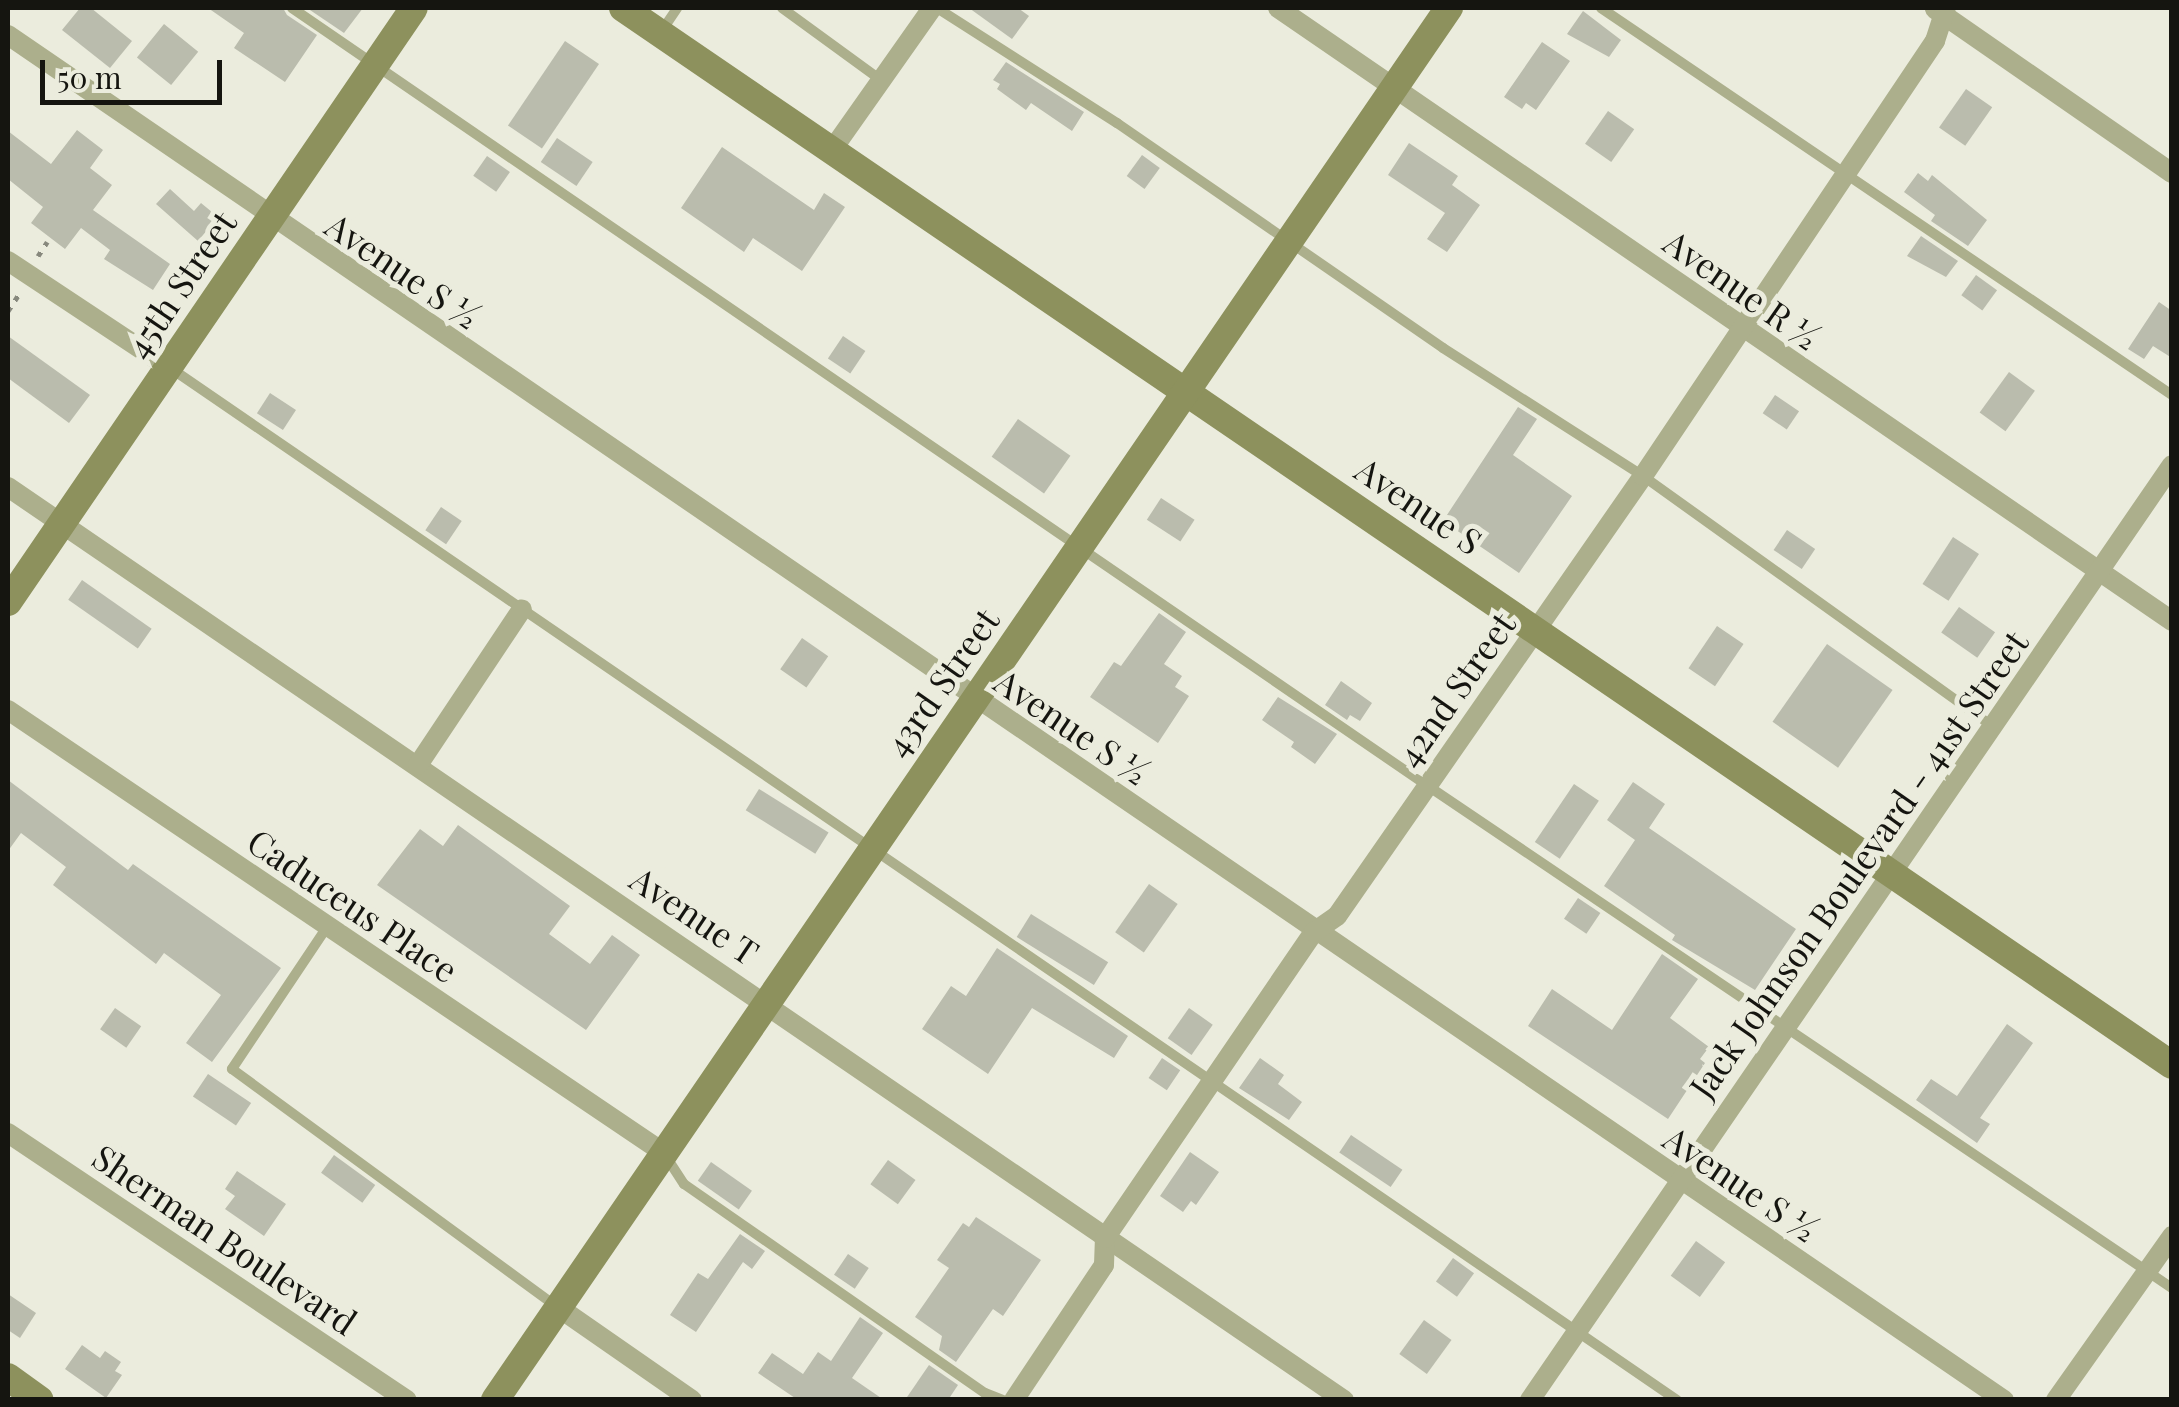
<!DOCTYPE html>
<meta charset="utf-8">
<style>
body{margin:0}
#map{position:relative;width:2179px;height:1407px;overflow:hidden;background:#ebecdd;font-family:"Playfair Display",serif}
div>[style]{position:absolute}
.building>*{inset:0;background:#babcad;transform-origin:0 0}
.path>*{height:5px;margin-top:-2.5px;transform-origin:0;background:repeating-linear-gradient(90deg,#87887d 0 5px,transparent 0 13px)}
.lane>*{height:10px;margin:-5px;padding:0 5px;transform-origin:5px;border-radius:5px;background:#acaf8c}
.street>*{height:20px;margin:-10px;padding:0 10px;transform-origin:10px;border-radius:10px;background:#acaf8c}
.secondary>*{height:28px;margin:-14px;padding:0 14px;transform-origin:14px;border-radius:14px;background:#8d915d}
span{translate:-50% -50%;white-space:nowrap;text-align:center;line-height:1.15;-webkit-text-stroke:10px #ebecdd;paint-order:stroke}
.street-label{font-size:35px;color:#151510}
.frame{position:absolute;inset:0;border:10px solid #151510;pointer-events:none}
.scale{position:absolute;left:40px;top:60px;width:182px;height:45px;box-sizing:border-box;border:5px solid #151510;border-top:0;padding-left:12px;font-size:30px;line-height:35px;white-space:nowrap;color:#151510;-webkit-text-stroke:8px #ebecdd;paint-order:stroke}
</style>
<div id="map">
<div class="building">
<div style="clip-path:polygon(80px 8px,91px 8px,132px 41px,110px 68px,62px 30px)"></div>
<div style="clip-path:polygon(208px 8px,283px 8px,287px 15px,317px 35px,285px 82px,234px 48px,244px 33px)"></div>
<div style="clip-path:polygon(307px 8px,363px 8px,344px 33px)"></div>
<div style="clip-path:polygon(969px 8px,1018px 8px,1029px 16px,1012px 39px)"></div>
<div style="clip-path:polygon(1583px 11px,1621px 40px,1609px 57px,1567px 34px)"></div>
<div style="left:164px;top:24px;width:44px;height:43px;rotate:39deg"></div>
<div style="left:565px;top:41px;width:41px;height:102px;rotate:34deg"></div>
<div style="clip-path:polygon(1542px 42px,1570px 61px,1536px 110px,1526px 103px,1522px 109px,1504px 97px)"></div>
<div style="clip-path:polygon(1006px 62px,1084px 112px,1072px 131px,1031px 103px,1026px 110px,997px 89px,1000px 84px,993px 80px)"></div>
<div style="left:1966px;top:89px;width:32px;height:47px;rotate:35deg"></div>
<div style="left:1608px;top:111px;width:32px;height:40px;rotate:35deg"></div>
<div style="clip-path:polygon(77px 130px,103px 150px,90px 168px,112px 185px,93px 210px,170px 264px,153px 290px,104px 259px,110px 250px,81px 228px,65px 249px,31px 223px,43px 207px,8px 179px,8px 131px,51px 164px)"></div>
<div style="left:557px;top:138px;width:43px;height:29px;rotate:34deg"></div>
<div style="clip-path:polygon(1409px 143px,1458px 176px,1452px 185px,1480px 205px,1447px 252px,1427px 239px,1445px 213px,1388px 175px)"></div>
<div style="clip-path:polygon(722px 147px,814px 210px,824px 193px,845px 207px,802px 271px,753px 238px,744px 252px,681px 208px)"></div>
<div style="left:1142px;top:155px;width:22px;height:26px;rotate:36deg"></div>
<div style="left:487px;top:156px;width:28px;height:24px;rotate:35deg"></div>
<div style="clip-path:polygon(1918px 173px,1928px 181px,1932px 175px,1987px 220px,1968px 246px,1931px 221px,1935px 215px,1904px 192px)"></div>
<div style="clip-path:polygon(170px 189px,194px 211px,201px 203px,218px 217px,198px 241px,156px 204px)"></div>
<div style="clip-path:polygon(1921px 236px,1958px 261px,1946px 277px,1907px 256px)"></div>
<div style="left:1976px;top:275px;width:26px;height:25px;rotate:36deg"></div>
<div style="clip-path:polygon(2159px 302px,2172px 311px,2172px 358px,2153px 346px,2144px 359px,2128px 349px)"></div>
<div style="clip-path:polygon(8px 336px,90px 395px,69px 423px,8px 378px)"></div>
<div style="left:843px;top:336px;width:27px;height:27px;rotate:34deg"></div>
<div style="left:2009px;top:372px;width:32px;height:50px;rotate:36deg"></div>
<div style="left:270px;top:393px;width:31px;height:24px;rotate:33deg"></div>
<div style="left:1775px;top:395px;width:29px;height:22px;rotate:34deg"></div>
<div style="clip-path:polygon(1518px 407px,1537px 419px,1513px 455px,1572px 496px,1519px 573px,1443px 521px)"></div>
<div style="left:1018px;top:419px;width:64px;height:46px;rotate:35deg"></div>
<div style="left:1161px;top:498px;width:40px;height:26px;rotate:33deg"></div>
<div style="left:441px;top:507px;width:25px;height:28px;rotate:34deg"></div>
<div style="left:1787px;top:530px;width:34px;height:24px;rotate:34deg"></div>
<div style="left:1953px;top:537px;width:31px;height:56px;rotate:33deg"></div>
<div style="left:82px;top:580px;width:85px;height:24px;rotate:35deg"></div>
<div style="left:1959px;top:607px;width:44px;height:31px;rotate:35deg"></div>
<div style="clip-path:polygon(1159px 613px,1186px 632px,1164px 664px,1182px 676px,1175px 687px,1189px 696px,1158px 743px,1090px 697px,1114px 662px,1121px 666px)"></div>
<div style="left:1717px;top:626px;width:32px;height:51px;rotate:34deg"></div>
<div style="left:802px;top:638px;width:32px;height:38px;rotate:35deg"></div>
<div style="left:1827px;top:644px;width:80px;height:95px;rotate:35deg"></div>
<div style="clip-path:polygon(1341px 681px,1372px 703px,1360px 721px,1350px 715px,1347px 720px,1325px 705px)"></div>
<div style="clip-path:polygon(1278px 697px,1337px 734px,1315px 764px,1291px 747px,1294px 742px,1262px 720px)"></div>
<div style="clip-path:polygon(8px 780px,128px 870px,133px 864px,281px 968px,212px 1062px,186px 1043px,221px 995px,164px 953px,156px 964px,53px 885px,66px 867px,21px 833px,8px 851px)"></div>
<div style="clip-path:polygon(1633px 782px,1665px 804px,1649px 828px,1796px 929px,1755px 990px,1672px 940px,1675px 935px,1604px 886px,1635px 840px,1607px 820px)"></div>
<div style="left:1574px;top:784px;width:30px;height:70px;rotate:34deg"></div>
<div style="left:759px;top:789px;width:82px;height:25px;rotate:32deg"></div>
<div style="clip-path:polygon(458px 825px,570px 906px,549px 934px,590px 964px,612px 935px,640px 955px,586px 1030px,377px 885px,420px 829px,443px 846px)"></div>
<div style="left:1149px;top:884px;width:35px;height:59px;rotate:35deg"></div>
<div style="left:1578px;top:898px;width:27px;height:25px;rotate:34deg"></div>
<div style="left:1031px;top:914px;width:91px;height:27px;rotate:32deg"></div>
<div style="clip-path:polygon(997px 948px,1128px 1036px,1114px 1058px,1032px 1008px,988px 1074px,922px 1029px,951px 986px,966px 996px)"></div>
<div style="clip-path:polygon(1662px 954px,1698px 979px,1670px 1018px,1709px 1047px,1700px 1059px,1705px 1063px,1668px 1119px,1528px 1026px,1552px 989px,1612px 1030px)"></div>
<div style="left:115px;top:1008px;width:32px;height:26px;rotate:35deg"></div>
<div style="left:1189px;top:1008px;width:29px;height:37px;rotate:35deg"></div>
<div style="clip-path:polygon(2007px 1024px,2033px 1043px,1980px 1118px,1990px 1124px,1977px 1143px,1916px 1100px,1931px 1079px,1957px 1096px)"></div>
<div style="left:1162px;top:1058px;width:22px;height:24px;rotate:34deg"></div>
<div style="clip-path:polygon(1260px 1058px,1284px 1075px,1278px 1084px,1302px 1102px,1289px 1120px,1239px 1088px)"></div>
<div style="left:208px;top:1074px;width:52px;height:27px;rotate:34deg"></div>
<div style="left:1351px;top:1135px;width:62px;height:21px;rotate:34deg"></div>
<div style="clip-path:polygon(1190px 1152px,1219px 1172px,1196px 1205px,1191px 1201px,1183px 1212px,1160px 1196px)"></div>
<div style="left:334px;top:1155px;width:51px;height:22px;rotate:36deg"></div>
<div style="left:888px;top:1160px;width:34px;height:30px;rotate:36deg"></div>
<div style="left:711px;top:1162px;width:50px;height:23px;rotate:35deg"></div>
<div style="clip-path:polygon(237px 1171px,286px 1204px,264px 1236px,225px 1209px,235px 1196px,225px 1189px)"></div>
<div style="clip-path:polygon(976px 1217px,1041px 1260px,1003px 1316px,993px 1309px,956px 1362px,939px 1350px,942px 1336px,915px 1317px,949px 1268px,937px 1260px,963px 1223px,969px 1227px)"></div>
<div style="clip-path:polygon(740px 1234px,765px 1251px,752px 1269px,743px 1262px,696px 1332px,670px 1315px,698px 1273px,708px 1279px)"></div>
<div style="left:1696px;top:1241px;width:36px;height:43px;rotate:36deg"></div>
<div style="left:848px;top:1254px;width:25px;height:25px;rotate:34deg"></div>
<div style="left:1453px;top:1258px;width:26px;height:29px;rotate:36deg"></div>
<div style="clip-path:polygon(8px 1294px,36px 1313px,20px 1338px,8px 1330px)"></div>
<div style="clip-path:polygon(860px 1317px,883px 1333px,852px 1378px,884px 1400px,798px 1400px,758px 1373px,772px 1353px,803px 1374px,818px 1352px,831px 1361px)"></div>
<div style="left:1424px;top:1320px;width:34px;height:42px;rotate:36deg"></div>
<div style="clip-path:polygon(82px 1345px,100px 1358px,105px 1351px,121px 1362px,115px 1371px,122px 1375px,106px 1398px,65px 1369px)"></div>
<div style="clip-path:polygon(929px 1365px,958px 1385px,948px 1400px,905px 1400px)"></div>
</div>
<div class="path">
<div style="left:38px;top:256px;width:17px;rotate:-57deg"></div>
<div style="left:8px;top:311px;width:24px;rotate:-57deg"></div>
</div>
<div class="lane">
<div style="left:292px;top:8px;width:1377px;rotate:34.41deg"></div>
<div style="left:1428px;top:786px;width:898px;rotate:34.01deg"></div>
<div style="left:782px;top:8px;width:124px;rotate:36.1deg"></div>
<div style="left:937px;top:8px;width:214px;rotate:32.6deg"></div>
<div style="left:1117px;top:123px;width:396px;rotate:34.6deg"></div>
<div style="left:1443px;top:348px;width:237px;rotate:32.6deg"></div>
<div style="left:1643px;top:476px;width:432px;rotate:35.6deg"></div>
<div style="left:1601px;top:8px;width:690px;rotate:34.13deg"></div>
<div style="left:661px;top:32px;width:29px;rotate:-56deg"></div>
<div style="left:169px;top:367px;width:1828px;rotate:34.41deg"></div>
<div style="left:327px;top:927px;width:171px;rotate:123.8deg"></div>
<div style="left:232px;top:1069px;width:403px;rotate:36.2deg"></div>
<div style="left:667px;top:1158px;width:31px;rotate:57deg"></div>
<div style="left:684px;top:1184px;width:366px;rotate:34.8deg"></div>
<div style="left:985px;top:1393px;width:19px;rotate:21deg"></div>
</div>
<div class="street">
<div style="left:1278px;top:8px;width:1084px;rotate:34.44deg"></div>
<div style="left:1935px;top:9px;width:288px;rotate:34.7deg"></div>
<div style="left:8px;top:35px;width:2418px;rotate:34.37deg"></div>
<div style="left:832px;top:150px;width:174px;rotate:-54.8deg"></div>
<div style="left:8px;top:261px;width:192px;rotate:33.5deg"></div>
<div style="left:8px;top:487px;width:1618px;rotate:34.35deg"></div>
<div style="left:8px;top:710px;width:792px;rotate:34.03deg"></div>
<div style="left:418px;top:765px;width:187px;rotate:-56.3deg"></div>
<div style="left:8px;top:1133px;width:480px;rotate:33.8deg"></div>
<div style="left:558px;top:1307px;width:163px;rotate:34.8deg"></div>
<div style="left:1014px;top:1400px;width:162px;rotate:-56.3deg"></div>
<div style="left:1104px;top:1265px;width:27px;rotate:-88deg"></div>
<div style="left:1105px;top:1238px;width:371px;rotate:-55.7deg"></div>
<div style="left:1314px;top:932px;width:28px;rotate:-35deg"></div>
<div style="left:1337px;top:916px;width:536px;rotate:-55.18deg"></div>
<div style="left:1643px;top:476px;width:524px;rotate:-56.13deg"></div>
<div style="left:1935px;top:41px;width:35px;rotate:-72deg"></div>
<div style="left:1530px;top:1400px;width:1134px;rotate:-55.53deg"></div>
<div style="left:2056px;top:1400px;width:201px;rotate:-54.7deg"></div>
</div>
<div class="secondary">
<div style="left:623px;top:8px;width:1875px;rotate:34.31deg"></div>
<div style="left:8px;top:602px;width:719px;rotate:-55.65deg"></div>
<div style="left:8px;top:1377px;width:39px;rotate:36deg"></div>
<div style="left:495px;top:1400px;width:1688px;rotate:-55.58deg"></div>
</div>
<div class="street-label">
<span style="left:403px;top:270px;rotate:34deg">Avenue S ½</span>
<span style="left:180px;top:284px;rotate:-56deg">45th Street</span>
<span style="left:1742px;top:289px;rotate:35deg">Avenue R ½</span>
<span style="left:1419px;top:505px;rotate:34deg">Avenue S</span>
<span style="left:941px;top:682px;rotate:-55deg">43rd Street</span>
<span style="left:1455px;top:689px;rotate:-55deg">42nd Street</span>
<span style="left:1072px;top:726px;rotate:34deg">Avenue S ½</span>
<span style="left:1858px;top:864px;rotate:-55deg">Jack Johnson Boulevard - 41st Street</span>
<span style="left:353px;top:905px;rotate:34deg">Caduceus Place</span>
<span style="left:695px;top:915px;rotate:34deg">Avenue T</span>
<span style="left:1741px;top:1183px;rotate:34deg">Avenue S ½</span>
<span style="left:225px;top:1239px;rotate:34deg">Sherman Boulevard</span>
</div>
<div class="frame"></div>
<div class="scale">50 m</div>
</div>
